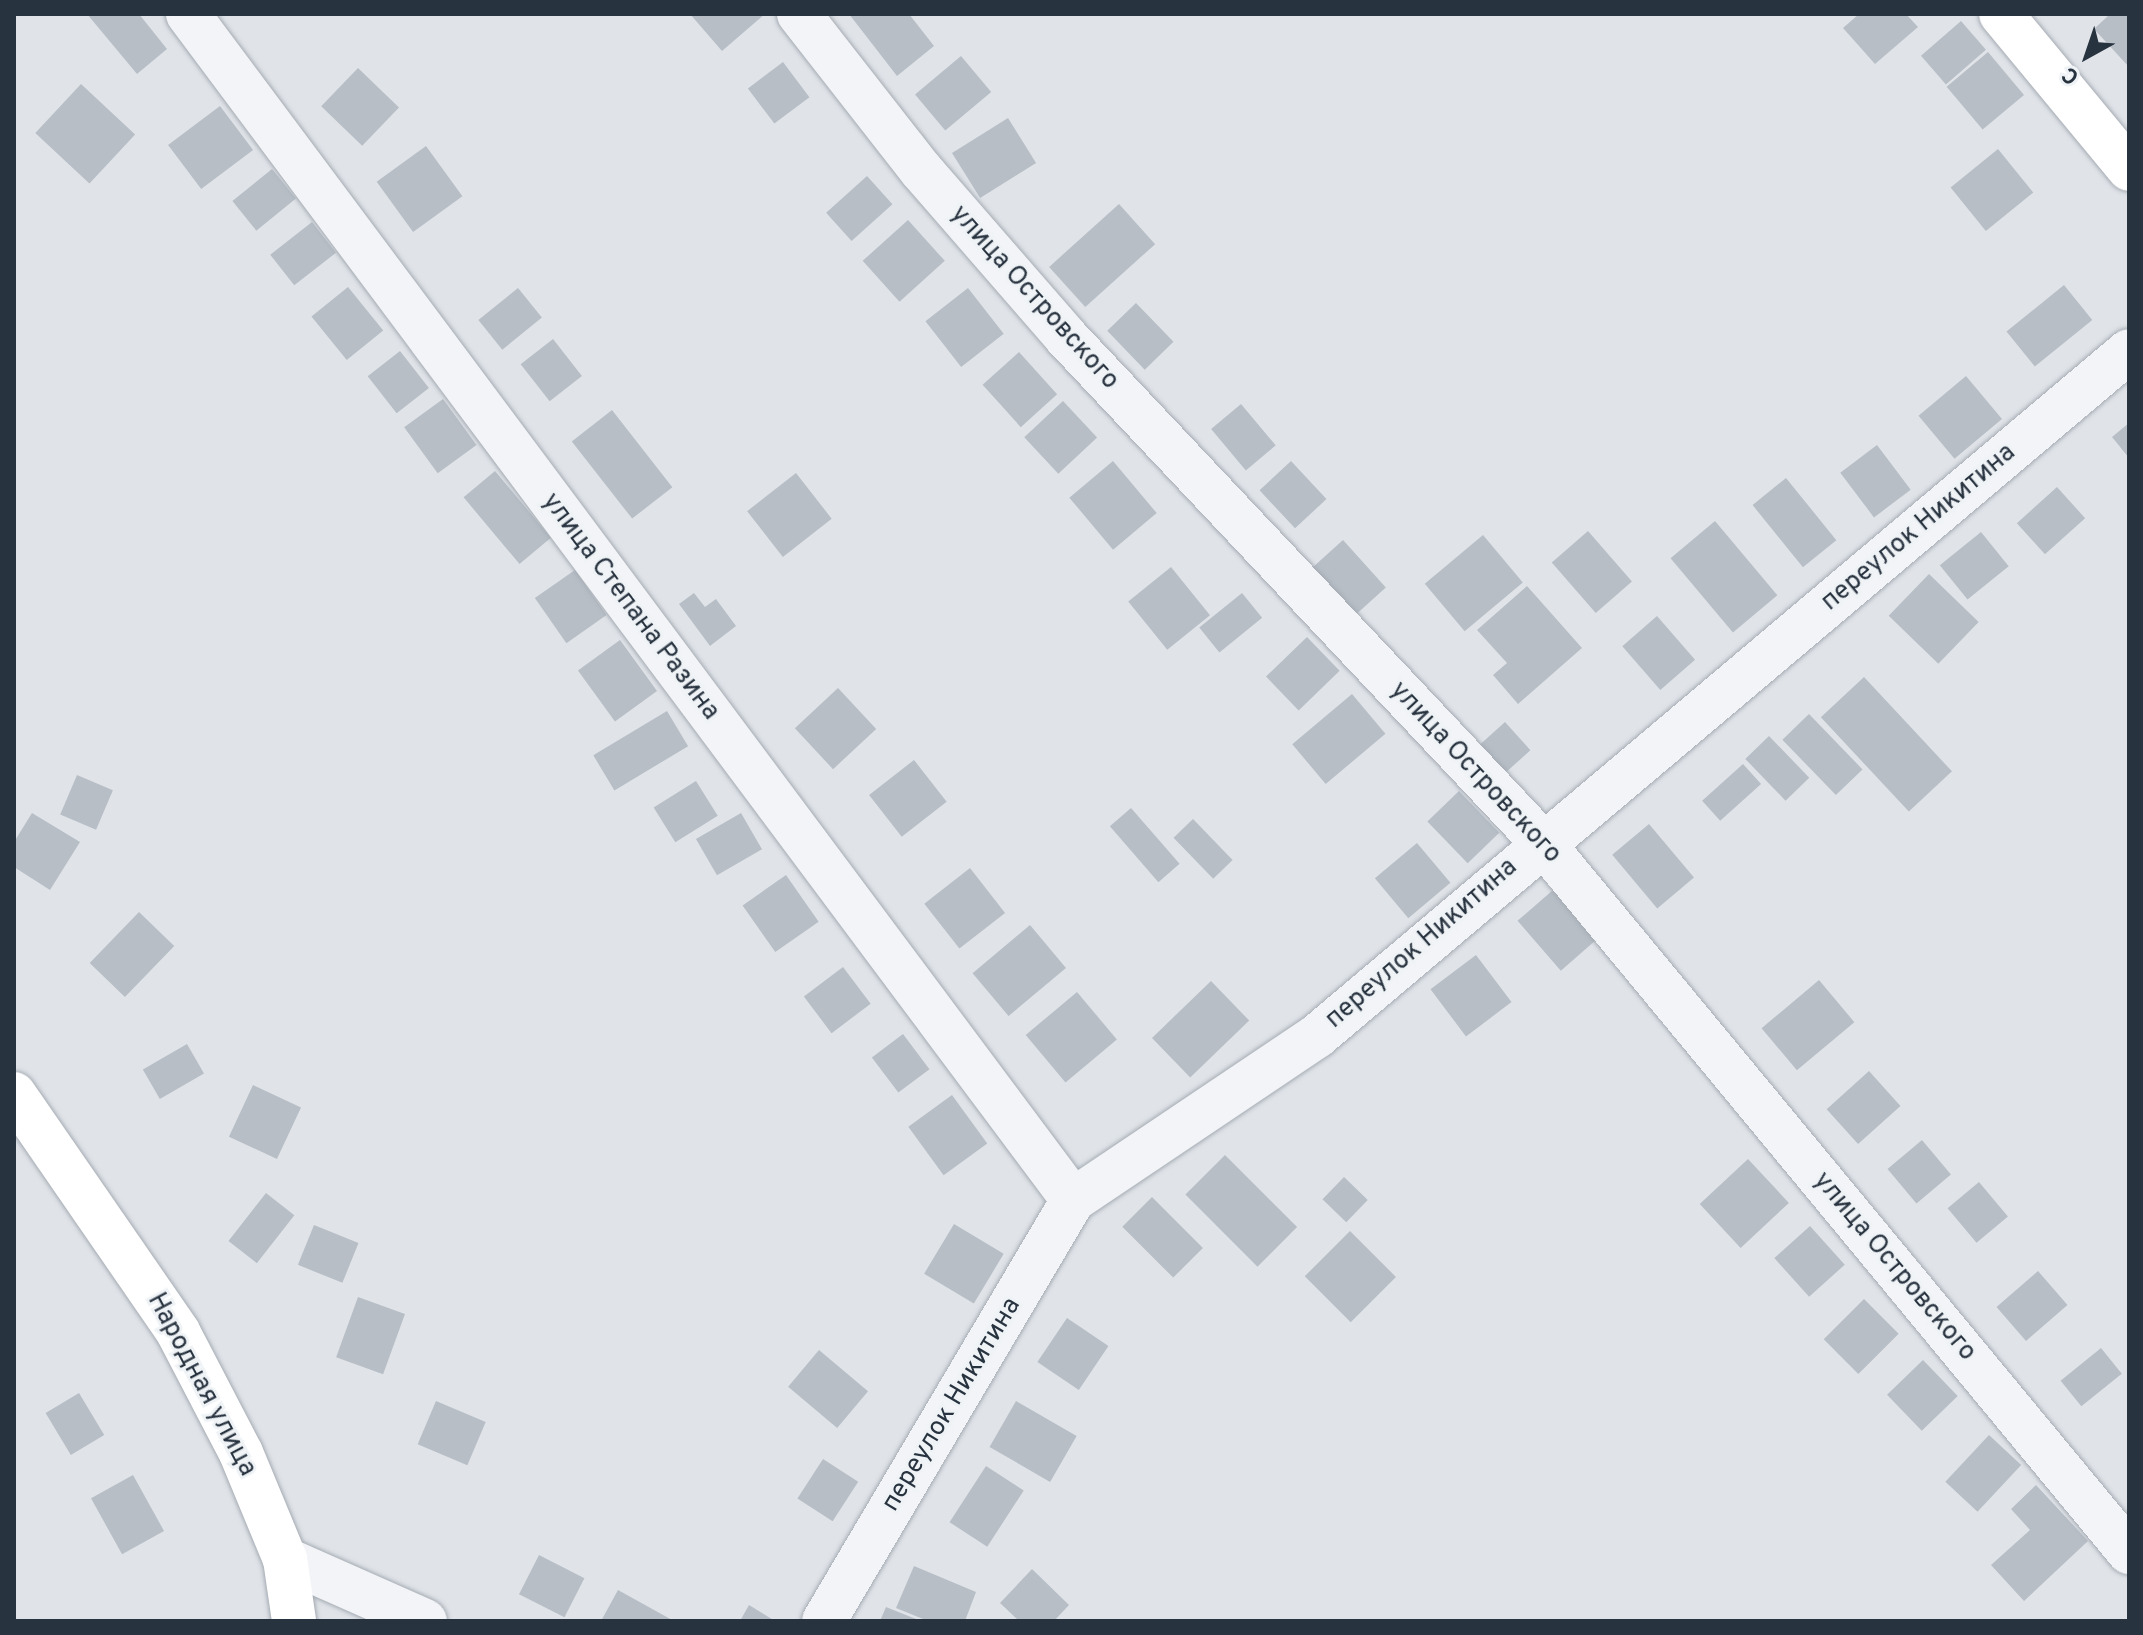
<!DOCTYPE html>
<meta charset="utf-8">
<style>
body{margin:0}
#map{position:relative;width:2143px;height:1635px;overflow:hidden;background:#e0e4e9;font-family:Overpass,sans-serif}
div>[style]{position:absolute}
.building>*{inset:0;background:#b7bec6;transform-origin:0 0}
.roads{filter:drop-shadow(0 0 2px #a5abb3) drop-shadow(0 0 2px #a5abb3)}
.street>*{height:44px;margin:-22px;padding:0 22px;transform-origin:22px;border-radius:22px;background:#f2f4f7}
.secondary>*{height:44px;margin:-22px;padding:0 22px;transform-origin:22px;border-radius:22px;background:#fff}
span{translate:-50% -50%;white-space:nowrap;text-align:center;line-height:1.15;-webkit-text-stroke:6px #eff3f6;paint-order:stroke}
.street-label{font-size:26px;color:#283340}
.frame{position:absolute;inset:0;border:16px solid #283340;pointer-events:none}
.north{position:absolute;left:2047px;top:16px;width:80px;height:80px;-webkit-text-stroke:6px #eff3f6;paint-order:stroke;rotate:220deg;font-size:22px;font-weight:700;line-height:32px;text-align:center;color:#283340}
.north::after{content:'';display:block;margin:auto;width:28px;height:36px;background:#283340;clip-path:polygon(50% 0,100% 100%,50% 72%,0 100%)}
</style>
<div id="map">
<div class="building">
<div style="clip-path:polygon(87px 14px,139px 14px,167px 49px,137px 74px)"></div>
<div style="clip-path:polygon(690px 14px,765px 14px,722px 51px)"></div>
<div style="clip-path:polygon(849px 14px,909px 14px,934px 46px,897px 76px)"></div>
<div style="clip-path:polygon(1859px 14px,1906px 14px,1918px 27px,1875px 64px,1843px 28px)"></div>
<div style="clip-path:polygon(2110px 14px,2129px 14px,2129px 67px,2094px 29px)"></div>
<div style="left:1961px;top:21px;width:38px;height:53px;rotate:49deg"></div>
<div style="left:1988px;top:52px;width:56px;height:54px;rotate:50deg"></div>
<div style="left:961px;top:56px;width:47px;height:60px;rotate:50deg"></div>
<div style="left:783px;top:62px;width:44px;height:44px;rotate:53deg"></div>
<div style="left:358px;top:68px;width:57px;height:53px;rotate:44deg"></div>
<div style="left:81px;top:84px;width:74px;height:67px;rotate:43deg"></div>
<div style="left:220px;top:106px;width:55px;height:65px;rotate:53deg"></div>
<div style="left:1008px;top:118px;width:53px;height:66px;rotate:58deg"></div>
<div style="left:426px;top:146px;width:62px;height:61px;rotate:54deg"></div>
<div style="left:1998px;top:149px;width:56px;height:61px;rotate:51deg"></div>
<div style="left:272px;top:169px;width:38px;height:51px;rotate:51deg"></div>
<div style="left:867px;top:176px;width:38px;height:55px;rotate:48deg"></div>
<div style="left:1119px;top:204px;width:54px;height:94px;rotate:48deg"></div>
<div style="left:908px;top:220px;width:55px;height:61px;rotate:48deg"></div>
<div style="left:312px;top:222px;width:39px;height:53px;rotate:52deg"></div>
<div style="left:2064px;top:285px;width:45px;height:74px;rotate:51deg"></div>
<div style="left:348px;top:287px;width:56px;height:47px;rotate:51deg"></div>
<div style="left:518px;top:288px;width:38px;height:51px;rotate:51deg"></div>
<div style="left:968px;top:288px;width:58px;height:54px;rotate:52deg"></div>
<div style="left:1136px;top:303px;width:54px;height:40px;rotate:46deg"></div>
<div style="left:553px;top:339px;width:47px;height:41px;rotate:52deg"></div>
<div style="left:400px;top:351px;width:47px;height:41px;rotate:52deg"></div>
<div style="left:1019px;top:352px;width:57px;height:49px;rotate:48deg"></div>
<div style="left:1966px;top:376px;width:56px;height:62px;rotate:50deg"></div>
<div style="left:443px;top:399px;width:57px;height:48px;rotate:54deg"></div>
<div style="left:1063px;top:401px;width:50px;height:53px;rotate:47deg"></div>
<div style="left:1241px;top:404px;width:54px;height:39px;rotate:50deg"></div>
<div style="left:612px;top:410px;width:98px;height:51px;rotate:52deg"></div>
<div style="clip-path:polygon(2129px 423px,2129px 458px,2112px 437px)"></div>
<div style="left:1877px;top:445px;width:56px;height:46px;rotate:53deg"></div>
<div style="left:1113px;top:461px;width:68px;height:57px;rotate:50deg"></div>
<div style="left:1291px;top:461px;width:52px;height:43px;rotate:47deg"></div>
<div style="left:495px;top:471px;width:87px;height:41px;rotate:50deg"></div>
<div style="left:796px;top:473px;width:58px;height:62px;rotate:52deg"></div>
<div style="left:1786px;top:478px;width:80px;height:43px;rotate:51deg"></div>
<div style="left:2057px;top:487px;width:42px;height:54px;rotate:48deg"></div>
<div style="left:1715px;top:521px;width:97px;height:58px;rotate:50deg"></div>
<div style="left:1588px;top:531px;width:67px;height:48px;rotate:49deg"></div>
<div style="left:1981px;top:532px;width:44px;height:53px;rotate:51deg"></div>
<div style="left:1483px;top:535px;width:62px;height:76px;rotate:50deg"></div>
<div style="left:1343px;top:540px;width:64px;height:44px;rotate:48deg"></div>
<div style="left:1171px;top:567px;width:62px;height:55px;rotate:51deg"></div>
<div style="left:575px;top:570px;width:55px;height:49px;rotate:55deg"></div>
<div style="left:1929px;top:574px;width:69px;height:58px;rotate:44deg"></div>
<div style="clip-path:polygon(1527px 586px,1582px 648px,1518px 704px,1493px 675px,1507px 663px,1477px 630px)"></div>
<div style="clip-path:polygon(694px 593px,705px 607px,716px 599px,736px 626px,710px 646px,679px 604px)"></div>
<div style="left:1242px;top:593px;width:32px;height:55px;rotate:51deg"></div>
<div style="left:1657px;top:616px;width:58px;height:46px;rotate:49deg"></div>
<div style="left:1307px;top:637px;width:47px;height:57px;rotate:46deg"></div>
<div style="left:620px;top:640px;width:63px;height:52px;rotate:54deg"></div>
<div style="left:1864px;top:677px;width:129px;height:59px;rotate:47deg"></div>
<div style="left:838px;top:688px;width:56px;height:59px;rotate:47deg"></div>
<div style="left:1352px;top:694px;width:52px;height:78px;rotate:50deg"></div>
<div style="left:667px;top:711px;width:41px;height:86px;rotate:59deg"></div>
<div style="left:1809px;top:714px;width:77px;height:37px;rotate:46deg"></div>
<div style="left:1505px;top:722px;width:38px;height:40px;rotate:48deg"></div>
<div style="left:1769px;top:736px;width:58px;height:33px;rotate:46deg"></div>
<div style="left:914px;top:760px;width:53px;height:57px;rotate:52deg"></div>
<div style="left:1743px;top:764px;width:27px;height:55px;rotate:48deg"></div>
<div style="left:77px;top:775px;width:39px;height:43px;rotate:23deg"></div>
<div style="left:696px;top:781px;width:41px;height:50px;rotate:58deg"></div>
<div style="left:1459px;top:791px;width:58px;height:44px;rotate:46deg"></div>
<div style="left:1131px;top:808px;width:74px;height:28px;rotate:49deg"></div>
<div style="clip-path:polygon(32px 813px,80px 842px,50px 890px,14px 867px,14px 842px)"></div>
<div style="left:741px;top:813px;width:42px;height:52px;rotate:60deg"></div>
<div style="left:1193px;top:819px;width:57px;height:27px;rotate:46deg"></div>
<div style="left:1649px;top:824px;width:70px;height:48px;rotate:50deg"></div>
<div style="left:1417px;top:843px;width:52px;height:55px;rotate:50deg"></div>
<div style="left:970px;top:868px;width:57px;height:58px;rotate:52deg"></div>
<div style="left:786px;top:875px;width:57px;height:53px;rotate:55deg"></div>
<div style="left:1553px;top:890px;width:66px;height:47px;rotate:49deg"></div>
<div style="left:139px;top:912px;width:49px;height:71px;rotate:44deg"></div>
<div style="left:1030px;top:925px;width:56px;height:75px;rotate:50deg"></div>
<div style="left:1476px;top:955px;width:59px;height:57px;rotate:53deg"></div>
<div style="left:843px;top:967px;width:46px;height:49px;rotate:53deg"></div>
<div style="left:1819px;top:980px;width:55px;height:75px;rotate:50deg"></div>
<div style="left:1211px;top:981px;width:55px;height:82px;rotate:46deg"></div>
<div style="left:1077px;top:992px;width:62px;height:67px;rotate:50deg"></div>
<div style="left:903px;top:1034px;width:44px;height:39px;rotate:53deg"></div>
<div style="left:187px;top:1044px;width:34px;height:51px;rotate:60deg"></div>
<div style="left:1869px;top:1071px;width:47px;height:57px;rotate:48deg"></div>
<div style="left:253px;top:1085px;width:53px;height:57px;rotate:25deg"></div>
<div style="left:952px;top:1095px;width:60px;height:54px;rotate:54deg"></div>
<div style="left:1922px;top:1140px;width:45px;height:45px;rotate:50deg"></div>
<div style="left:1225px;top:1155px;width:102px;height:56px;rotate:45deg"></div>
<div style="left:1748px;top:1159px;width:60px;height:66px;rotate:47deg"></div>
<div style="left:1344px;top:1177px;width:33px;height:31px;rotate:44deg"></div>
<div style="left:1979px;top:1182px;width:45px;height:41px;rotate:50deg"></div>
<div style="left:266px;top:1193px;width:36px;height:61px;rotate:38deg"></div>
<div style="left:1152px;top:1197px;width:72px;height:42px;rotate:45deg"></div>
<div style="left:954px;top:1224px;width:58px;height:58px;rotate:31deg"></div>
<div style="left:314px;top:1225px;width:48px;height:43px;rotate:22deg"></div>
<div style="left:1810px;top:1226px;width:52px;height:48px;rotate:48deg"></div>
<div style="left:1350px;top:1231px;width:65px;height:64px;rotate:45deg"></div>
<div style="left:2038px;top:1271px;width:45px;height:55px;rotate:49deg"></div>
<div style="left:358px;top:1297px;width:50px;height:64px;rotate:20deg"></div>
<div style="left:1864px;top:1299px;width:49px;height:57px;rotate:45deg"></div>
<div style="left:1067px;top:1318px;width:50px;height:53px;rotate:34deg"></div>
<div style="left:2101px;top:1348px;width:33px;height:52px;rotate:51deg"></div>
<div style="left:819px;top:1350px;width:64px;height:48px;rotate:40deg"></div>
<div style="left:1923px;top:1360px;width:50px;height:50px;rotate:46deg"></div>
<div style="left:79px;top:1393px;width:49px;height:39px;rotate:59deg"></div>
<div style="left:436px;top:1401px;width:54px;height:47px;rotate:23deg"></div>
<div style="left:1016px;top:1401px;width:70px;height:53px;rotate:30deg"></div>
<div style="left:1989px;top:1435px;width:44px;height:64px;rotate:43deg"></div>
<div style="left:823px;top:1459px;width:42px;height:47px;rotate:33deg"></div>
<div style="left:986px;top:1466px;width:45px;height:67px;rotate:33deg"></div>
<div style="left:133px;top:1475px;width:64px;height:48px;rotate:61deg"></div>
<div style="clip-path:polygon(2036px 1485px,2088px 1541px,2024px 1601px,1991px 1565px,2030px 1530px,2011px 1509px)"></div>
<div style="left:539px;top:1555px;width:51px;height:44px;rotate:27deg"></div>
<div style="clip-path:polygon(914px 1566px,976px 1592px,965px 1621px,928px 1621px,896px 1608px)"></div>
<div style="clip-path:polygon(1032px 1569px,1069px 1605px,1054px 1621px,1019px 1621px,1000px 1603px)"></div>
<div style="clip-path:polygon(618px 1590px,674px 1621px,601px 1621px)"></div>
<div style="clip-path:polygon(749px 1605px,775px 1621px,740px 1621px)"></div>
<div style="clip-path:polygon(886px 1607px,921px 1621px,880px 1621px)"></div>
</div>
<div class="roads">
<div class="street">
<div style="left:188px;top:14px;width:1480px;rotate:53.27deg"></div>
<div style="left:799px;top:14px;width:198px;rotate:52deg"></div>
<div style="left:921px;top:170px;width:221px;rotate:49deg"></div>
<div style="left:1066px;top:337px;width:693px;rotate:46.7deg"></div>
<div style="left:1541px;top:841px;width:923px;rotate:50.41deg"></div>
<div style="left:285px;top:1559px;width:153px;rotate:23.9deg"></div>
<div style="left:824px;top:1621px;width:489px;rotate:-59.4deg"></div>
<div style="left:1073px;top:1200px;width:294px;rotate:-33.9deg"></div>
<div style="left:1317px;top:1036px;width:1062px;rotate:-40.15deg"></div>
</div>
<div class="secondary">
<div style="left:2001px;top:14px;width:201px;rotate:50.4deg"></div>
<div style="left:14px;top:1094px;width:289px;rotate:55.4deg"></div>
<div style="left:178px;top:1332px;width:136px;rotate:62.5deg"></div>
<div style="left:241px;top:1453px;width:115px;rotate:67.5deg"></div>
<div style="left:285px;top:1559px;width:63px;rotate:81.7deg"></div>
</div>
</div>
<div class="street-label">
<span style="left:1034px;top:298px;rotate:48deg">улица Островского</span>
<span style="left:1919px;top:528px;rotate:-40deg">переулок Никитина</span>
<span style="left:630px;top:607px;rotate:53deg">улица Степана Разина</span>
<span style="left:1475px;top:773px;rotate:47deg">улица Островского</span>
<span style="left:1422px;top:944px;rotate:-41deg">переулок Никитина</span>
<span style="left:1894px;top:1267px;rotate:50deg">улица Островского</span>
<span style="left:201px;top:1385px;rotate:62deg">Народная улица</span>
<span style="left:952px;top:1405px;rotate:-59deg">переулок Никитина</span>
</div>
<div class="frame"></div>
<div class="north">С</div>
</div>
